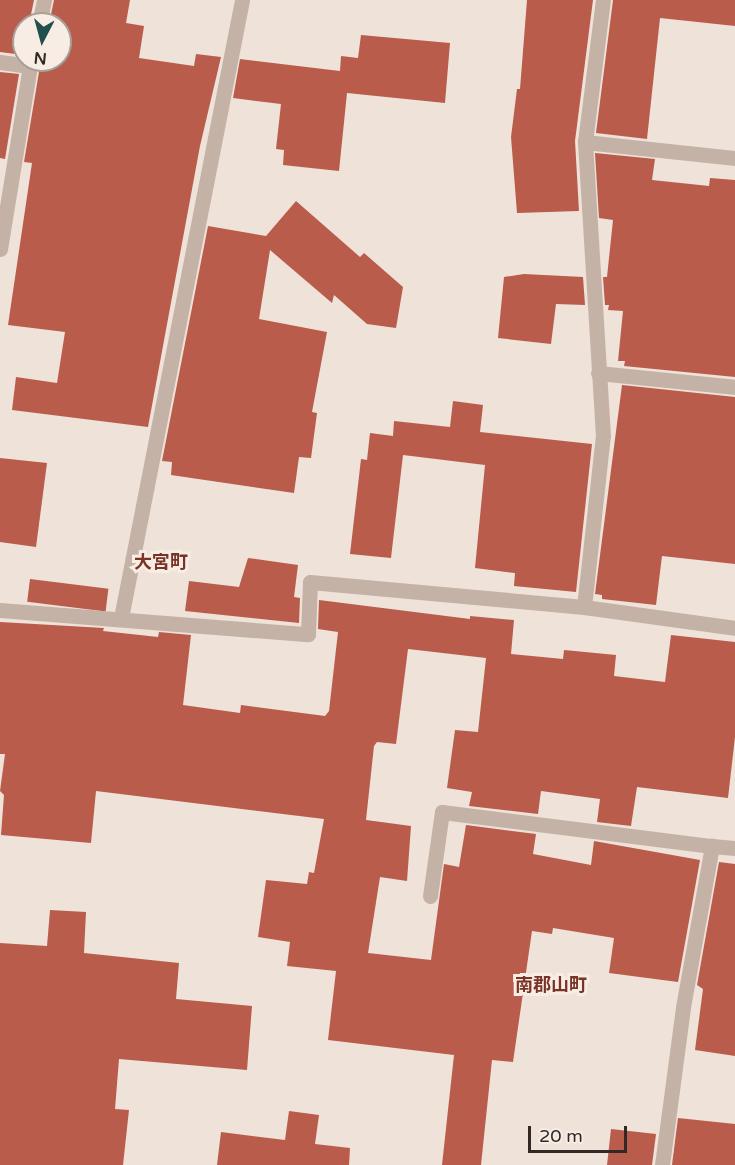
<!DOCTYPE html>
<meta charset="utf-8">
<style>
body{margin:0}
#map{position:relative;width:735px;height:1165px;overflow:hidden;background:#eee2d9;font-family:"Varela Round","Noto Sans JP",sans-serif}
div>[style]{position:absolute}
.building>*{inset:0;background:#ba5c4b;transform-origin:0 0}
.minor>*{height:15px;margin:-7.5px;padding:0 7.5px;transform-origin:7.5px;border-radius:7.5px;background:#c5b2a7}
span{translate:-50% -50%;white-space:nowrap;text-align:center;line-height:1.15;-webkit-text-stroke:6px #f7ede5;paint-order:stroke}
.neighbourhood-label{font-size:18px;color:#793327;font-weight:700}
.north{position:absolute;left:12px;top:12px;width:60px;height:60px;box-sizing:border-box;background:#f7ede5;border:2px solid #a89f99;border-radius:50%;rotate:186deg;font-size:16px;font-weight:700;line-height:24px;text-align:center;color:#322926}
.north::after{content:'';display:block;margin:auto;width:21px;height:27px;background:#204f4e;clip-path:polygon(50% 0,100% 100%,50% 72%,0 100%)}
.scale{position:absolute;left:528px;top:1126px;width:99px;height:27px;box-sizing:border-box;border:3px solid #322926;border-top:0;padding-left:8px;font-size:18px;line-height:21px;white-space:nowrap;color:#322926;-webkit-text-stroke:4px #f7ede5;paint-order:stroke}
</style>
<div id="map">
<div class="building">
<div style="clip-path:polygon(0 0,34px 0,29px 24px,24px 24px,23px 55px,0 52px)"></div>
<div style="clip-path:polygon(54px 0,130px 0,126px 23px,144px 26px,139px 58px,194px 66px,196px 54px,221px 57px,200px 146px,148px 427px,12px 410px,16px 377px,57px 383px,65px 332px,8px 325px,32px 163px,24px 162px,41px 60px,60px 60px,60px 24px,49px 24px)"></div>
<div style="clip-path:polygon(527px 0,593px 0,575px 141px,579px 211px,517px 213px,511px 137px,517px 89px,520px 89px)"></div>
<div style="clip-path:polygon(613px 0,735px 0,735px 26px,660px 18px,647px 139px,596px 133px)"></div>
<div style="clip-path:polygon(361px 35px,450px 43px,445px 103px,347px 93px,339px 171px,283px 165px,284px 150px,276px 149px,281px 104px,233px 98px,240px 59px,340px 71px,341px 56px,358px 58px)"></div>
<div style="clip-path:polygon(0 72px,19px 74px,5px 159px,0 158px)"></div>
<div style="clip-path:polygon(595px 153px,655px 159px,652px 180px,709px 186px,710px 178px,735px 180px,735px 377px,624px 366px,625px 361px,618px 361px,623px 311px,608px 310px,609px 305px,605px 305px,603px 277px,607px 277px,613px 220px,599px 218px)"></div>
<div style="clip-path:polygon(296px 201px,360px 257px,364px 253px,403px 287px,396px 328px,367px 324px,334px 295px,332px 303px,270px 250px,259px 319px,327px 332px,312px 412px,317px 413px,311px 458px,299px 457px,294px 493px,171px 475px,172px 462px,162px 461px,208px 226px,266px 236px)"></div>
<div style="clip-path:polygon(524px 274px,583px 277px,585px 305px,556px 304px,551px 344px,498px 338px,504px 277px)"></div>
<div style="clip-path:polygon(622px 385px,735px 397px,735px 564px,662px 556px,656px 605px,602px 599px,602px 595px,595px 594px)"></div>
<div style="clip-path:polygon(453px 401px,483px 405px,480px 432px,592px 444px,576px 592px,514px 586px,515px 573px,475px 568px,485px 465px,403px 455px,391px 558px,350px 554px,361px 459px,367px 460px,370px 433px,393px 436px,394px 421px,450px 427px)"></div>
<div style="clip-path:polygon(0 458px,47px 463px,36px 547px,0 542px)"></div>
<div style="clip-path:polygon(248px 558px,298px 565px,294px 597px,300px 598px,299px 623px,185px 611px,189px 581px,239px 587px)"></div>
<div style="left:30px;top:579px;width:79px;height:23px;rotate:7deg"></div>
<div style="clip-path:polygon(319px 600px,470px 619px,470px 616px,514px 620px,511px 654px,563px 659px,564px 650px,616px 655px,614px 676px,665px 682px,671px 635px,735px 642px,735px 737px,728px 798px,637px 787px,631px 826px,597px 822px,600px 799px,541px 791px,538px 814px,469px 806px,472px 792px,447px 788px,455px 730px,478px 732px,486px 658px,408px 649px,396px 744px,377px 742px,374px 746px,366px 820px,411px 826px,407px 881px,380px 877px,368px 953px,431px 960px,444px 864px,459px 867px,466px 825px,536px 834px,533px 854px,591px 865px,594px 841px,700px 860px,678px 982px,609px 973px,614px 938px,553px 928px,552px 934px,532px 931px,513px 1062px,492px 1060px,481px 1165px,442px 1165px,454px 1055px,328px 1040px,336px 971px,287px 966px,290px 942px,258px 937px,266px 880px,307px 884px,309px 872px,314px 873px,324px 819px,96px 791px,91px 843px,1px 835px,4px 795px,0 791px,5px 754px,0 754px,0 622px,104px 628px,103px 631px,158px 637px,159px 632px,191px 635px,183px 705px,240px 713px,241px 705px,325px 716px,329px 711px,338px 632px,318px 629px)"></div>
<div style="clip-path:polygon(719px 862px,735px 864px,735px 1056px,695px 1050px,703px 989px,697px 985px)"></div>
<div style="clip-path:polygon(50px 910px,86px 912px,84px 953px,179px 963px,176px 999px,252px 1006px,247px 1070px,119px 1059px,115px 1109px,129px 1110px,123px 1165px,0 1165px,0 943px,47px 946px)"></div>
<div style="clip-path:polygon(289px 1111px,319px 1115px,315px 1144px,350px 1148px,349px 1165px,217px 1165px,221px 1132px,285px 1140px)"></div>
<div style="clip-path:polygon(678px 1118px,735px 1124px,735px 1165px,672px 1165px)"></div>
<div style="clip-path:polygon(611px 1129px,656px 1134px,652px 1165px,607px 1165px)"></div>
</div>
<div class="minor">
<div style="left:39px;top:24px;width:25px;rotate:-78deg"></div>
<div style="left:0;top:62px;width:29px;rotate:8deg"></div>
<div style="left:585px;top:142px;width:151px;rotate:6.1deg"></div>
<div style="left:0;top:249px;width:192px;rotate:-80.7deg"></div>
<div style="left:598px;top:373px;width:138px;rotate:5.8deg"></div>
<div style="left:584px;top:607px;width:172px;rotate:-83.7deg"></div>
<div style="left:603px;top:436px;width:295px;rotate:-93.5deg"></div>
<div style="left:585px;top:142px;width:143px;rotate:-82.8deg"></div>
<div style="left:0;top:610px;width:309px;rotate:4.5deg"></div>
<div style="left:308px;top:634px;width:52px;rotate:-87.8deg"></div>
<div style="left:310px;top:582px;width:275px;rotate:5.2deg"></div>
<div style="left:584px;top:607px;width:152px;rotate:7.9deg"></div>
<div style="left:121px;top:618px;width:630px;rotate:-78.92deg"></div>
<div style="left:430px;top:896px;width:85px;rotate:-81.9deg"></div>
<div style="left:442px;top:812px;width:272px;rotate:7.2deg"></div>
<div style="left:662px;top:1165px;width:159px;rotate:-82.4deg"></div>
<div style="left:683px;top:1007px;width:164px;rotate:-79.8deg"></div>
<div style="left:712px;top:846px;width:23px;rotate:5deg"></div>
</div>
<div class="neighbourhood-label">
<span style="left:161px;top:562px">大宮町</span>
<span style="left:551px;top:985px">南郡山町</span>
</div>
<div class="north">N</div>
<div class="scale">20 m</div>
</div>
